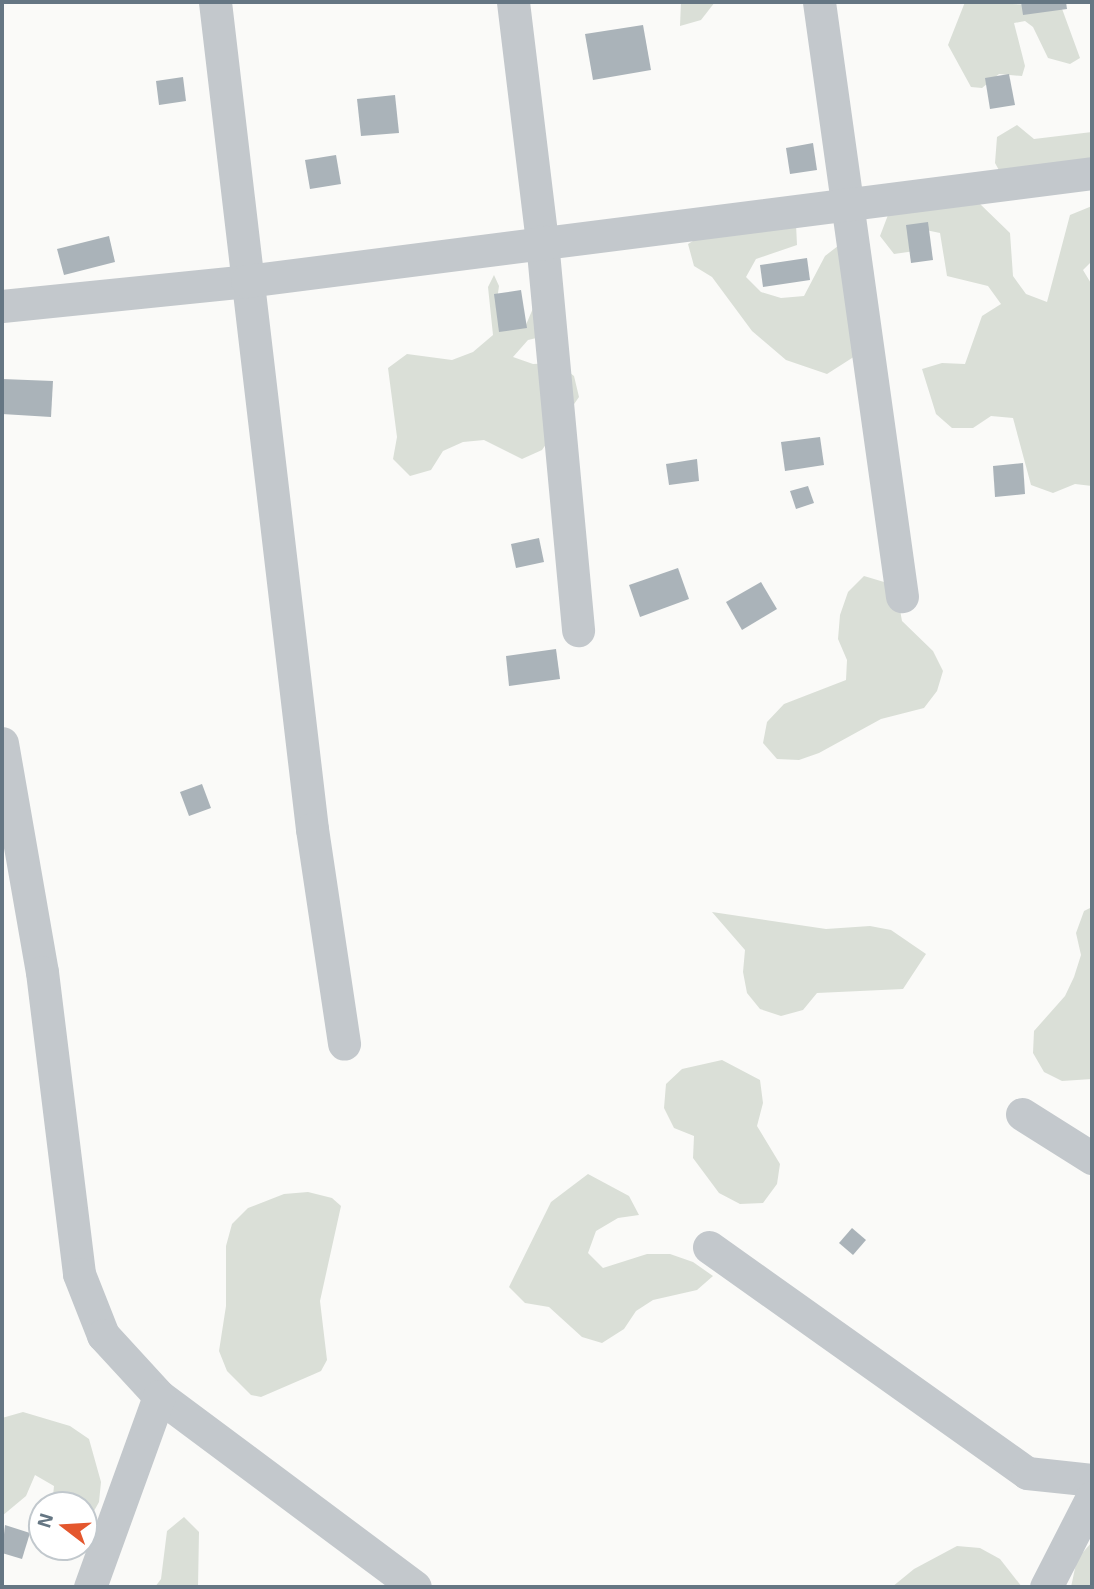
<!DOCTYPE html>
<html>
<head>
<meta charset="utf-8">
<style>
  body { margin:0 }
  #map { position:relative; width:1094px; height:1589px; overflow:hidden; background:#fafaf8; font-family:"Exo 2",sans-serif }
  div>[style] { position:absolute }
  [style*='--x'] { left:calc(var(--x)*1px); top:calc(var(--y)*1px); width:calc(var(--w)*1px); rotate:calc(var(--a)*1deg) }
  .green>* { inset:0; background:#dadfd7 }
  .building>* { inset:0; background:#aab3b9 }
  .minor>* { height:33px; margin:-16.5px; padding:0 16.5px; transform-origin:16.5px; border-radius:16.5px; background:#c3c8cc }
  span { translate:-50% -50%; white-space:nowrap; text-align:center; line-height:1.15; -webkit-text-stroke:7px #fff; paint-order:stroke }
  .frame { position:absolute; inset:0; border:4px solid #657683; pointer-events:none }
  .north { position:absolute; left:28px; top:1491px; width:70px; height:70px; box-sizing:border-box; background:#fff; border:2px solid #c1c8cd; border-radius:50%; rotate:287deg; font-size:19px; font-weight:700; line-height:28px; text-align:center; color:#657683 }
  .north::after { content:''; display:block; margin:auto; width:24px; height:32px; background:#e4572e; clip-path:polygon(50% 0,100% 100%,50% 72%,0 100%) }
</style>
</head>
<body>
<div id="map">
  <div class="green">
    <i style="clip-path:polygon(681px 2px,715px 2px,701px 20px,680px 26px)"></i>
    <i style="clip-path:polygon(965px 2px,1061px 6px,1080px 58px,1070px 64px,1048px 58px,1033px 27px,1025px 21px,1014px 23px,1025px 66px,1022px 76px,999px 74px,982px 88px,971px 87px,948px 45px)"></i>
    <i style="clip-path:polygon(1017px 125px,1034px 139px,1092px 132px,1092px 165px,1000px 172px,995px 163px,997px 137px)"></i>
    <i style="clip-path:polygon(980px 204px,1010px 233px,1013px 276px,1026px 294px,1047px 302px,1070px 215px,1092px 206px,1092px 261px,1083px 270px,1092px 285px,1092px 486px,1075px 484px,1053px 493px,1031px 485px,1013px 418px,991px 416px,973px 428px,952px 428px,936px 414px,922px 369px,942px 363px,965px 364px,982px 316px,1001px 304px,988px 286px,947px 276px,940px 233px,921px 229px,915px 251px,894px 254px,880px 236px,888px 215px)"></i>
    <i style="clip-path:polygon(796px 224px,797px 245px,756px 259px,746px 277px,761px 292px,781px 298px,804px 296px,825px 256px,843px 242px,863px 251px,873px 269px,877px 313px,863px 351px,827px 374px,786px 360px,752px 331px,712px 277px,694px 266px,688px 244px,711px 230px)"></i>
    <i style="clip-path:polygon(494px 275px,499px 286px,496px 307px,525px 327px,534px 306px,549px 335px,528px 340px,513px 357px,533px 364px,557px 363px,574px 376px,579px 397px,542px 450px,522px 459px,484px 440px,463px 442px,443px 451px,431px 470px,410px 476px,393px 459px,397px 437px,388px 368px,407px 354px,452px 360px,473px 352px,493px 335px,488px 287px)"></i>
    <i style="clip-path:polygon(864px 576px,884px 582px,898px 599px,902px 621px,933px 651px,943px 671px,937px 691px,924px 708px,881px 719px,819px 753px,799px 760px,777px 759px,763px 743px,767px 722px,784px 704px,846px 680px,847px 660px,838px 639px,840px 615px,848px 592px)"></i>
    <i style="clip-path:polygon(1092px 907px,1092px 1079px,1062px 1081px,1044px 1072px,1033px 1053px,1034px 1031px,1065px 996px,1074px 977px,1081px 955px,1076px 933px,1084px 911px)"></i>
    <i style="clip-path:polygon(712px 912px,826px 929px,870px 926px,891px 930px,926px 954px,903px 989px,817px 993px,803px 1010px,781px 1016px,760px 1009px,747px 993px,743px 972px,745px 950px)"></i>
    <i style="clip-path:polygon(722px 1060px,760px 1080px,763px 1103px,757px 1126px,780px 1164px,777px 1184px,763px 1203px,740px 1204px,719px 1193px,693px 1158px,694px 1136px,674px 1128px,664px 1108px,666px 1084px,682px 1069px)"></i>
    <i style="clip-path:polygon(588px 1174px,629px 1196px,639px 1215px,618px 1218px,596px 1231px,588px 1253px,603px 1268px,647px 1254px,670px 1254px,693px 1262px,713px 1276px,697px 1290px,653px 1300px,636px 1311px,624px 1329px,602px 1343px,582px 1337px,549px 1307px,525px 1303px,509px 1287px,551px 1202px)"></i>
    <i style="clip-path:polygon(308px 1192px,332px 1198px,341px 1206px,320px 1301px,327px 1360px,321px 1371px,312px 1375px,261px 1397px,251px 1395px,227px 1371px,219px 1351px,226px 1306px,226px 1246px,232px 1224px,248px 1208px,284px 1194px)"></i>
    <i style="clip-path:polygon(23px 1412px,70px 1426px,89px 1439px,101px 1482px,99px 1502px,84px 1529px,84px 1505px,52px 1505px,54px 1486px,35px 1475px,26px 1496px,2px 1516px,2px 1418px)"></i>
    <i style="clip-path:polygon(184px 1517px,199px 1532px,198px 1587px,155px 1587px,161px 1579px,167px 1531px)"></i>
    <i style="clip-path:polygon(1092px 1542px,1092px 1587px,1071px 1587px,1077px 1559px)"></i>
    <i style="clip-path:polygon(957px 1546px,980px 1548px,1000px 1559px,1022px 1587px,892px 1587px,914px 1569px)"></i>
  </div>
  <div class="building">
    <i style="clip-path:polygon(1021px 2px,1066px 2px,1067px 9px,1023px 15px)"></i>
    <i style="clip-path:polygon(643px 25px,651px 70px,593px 80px,585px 34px)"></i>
    <i style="clip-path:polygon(1009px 74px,1015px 105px,990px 109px,985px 78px)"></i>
    <i style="clip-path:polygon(183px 77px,186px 101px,159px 105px,156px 81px)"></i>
    <i style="clip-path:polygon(395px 95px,399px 133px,361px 136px,357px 99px)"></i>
    <i style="clip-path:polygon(813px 143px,817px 170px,790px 174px,786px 148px)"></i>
    <i style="clip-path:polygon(336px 155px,341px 184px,310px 189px,305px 160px)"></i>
    <i style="clip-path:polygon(928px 222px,933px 260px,911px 263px,906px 225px)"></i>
    <i style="clip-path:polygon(109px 236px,115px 262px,64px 275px,57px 249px)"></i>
    <i style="clip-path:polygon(807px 258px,810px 280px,763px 287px,760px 265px)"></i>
    <i style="clip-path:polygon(521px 290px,527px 328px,499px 332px,494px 294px)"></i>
    <i style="clip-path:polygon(2px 379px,53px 381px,51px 417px,2px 414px)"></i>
    <i style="clip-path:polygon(820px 437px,824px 465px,785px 471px,781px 442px)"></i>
    <i style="clip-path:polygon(697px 459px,699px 481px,669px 485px,666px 464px)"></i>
    <i style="clip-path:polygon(1023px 463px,1025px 494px,995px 497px,993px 466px)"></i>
    <i style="clip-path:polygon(808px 486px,814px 503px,796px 509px,790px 491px)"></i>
    <i style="clip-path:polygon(539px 538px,544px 562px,516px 568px,511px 544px)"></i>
    <i style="clip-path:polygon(678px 568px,689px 599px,640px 617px,629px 585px)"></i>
    <i style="clip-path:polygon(761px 582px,777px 609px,742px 630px,726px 602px)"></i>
    <i style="clip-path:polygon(556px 649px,560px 679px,509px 686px,506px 656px)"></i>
    <i style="clip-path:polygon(202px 784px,211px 808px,189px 816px,180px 792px)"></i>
    <i style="clip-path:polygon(852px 1228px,866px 1240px,853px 1255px,839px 1243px)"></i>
    <i style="clip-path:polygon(5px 1525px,30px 1533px,22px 1559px,2px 1553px)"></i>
  </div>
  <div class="minor">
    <i style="--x:215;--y:2;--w:833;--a:83.31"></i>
    <i style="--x:312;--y:829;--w:217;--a:81.5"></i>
    <i style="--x:513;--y:2;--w:241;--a:83.1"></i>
    <i style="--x:542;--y:241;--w:391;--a:84.7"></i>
    <i style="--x:819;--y:2;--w:600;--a:82.05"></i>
    <i style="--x:2;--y:306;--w:246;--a:-5.8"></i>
    <i style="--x:247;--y:281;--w:852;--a:-7.28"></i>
    <i style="--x:2;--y:743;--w:232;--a:80.1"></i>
    <i style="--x:42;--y:972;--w:304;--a:83"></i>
    <i style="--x:79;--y:1274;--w:66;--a:68.5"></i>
    <i style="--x:103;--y:1335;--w:83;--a:47.4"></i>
    <i style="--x:159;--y:1396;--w:319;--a:36.7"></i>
    <i style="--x:1022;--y:1114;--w:83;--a:32.2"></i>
    <i style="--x:709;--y:1247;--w:390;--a:35.4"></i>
    <i style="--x:1027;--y:1473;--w:65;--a:6.1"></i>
    <i style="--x:90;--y:1587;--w:203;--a:-70.1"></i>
    <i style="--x:1046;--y:1587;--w:101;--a:-62.9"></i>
  </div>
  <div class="frame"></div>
  <div class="north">N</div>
</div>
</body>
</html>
